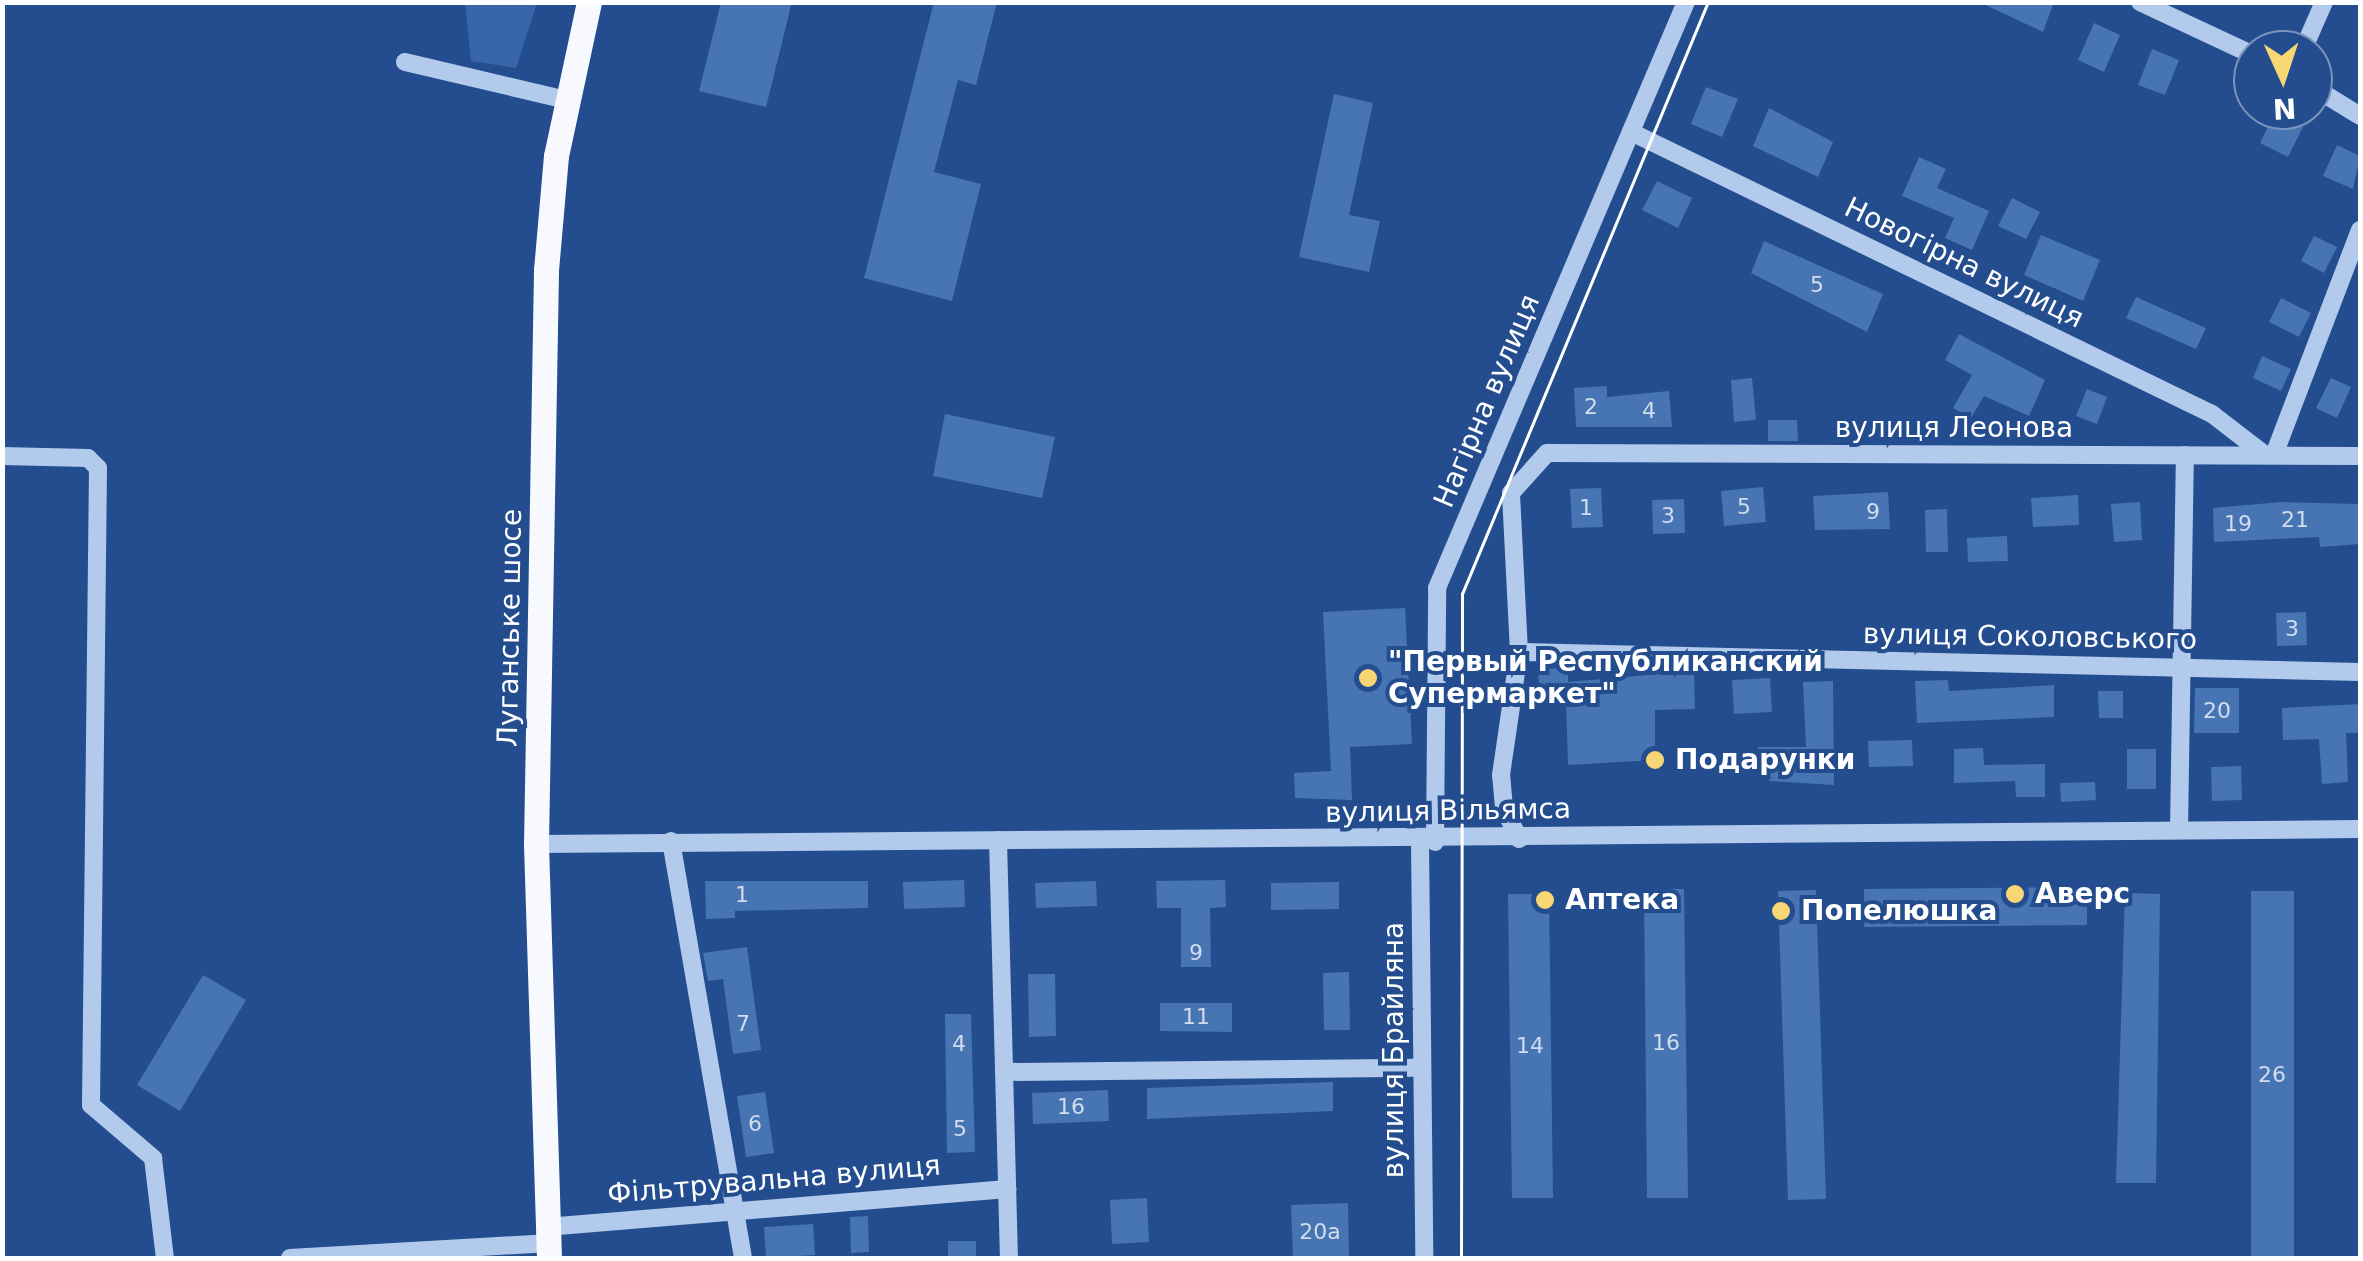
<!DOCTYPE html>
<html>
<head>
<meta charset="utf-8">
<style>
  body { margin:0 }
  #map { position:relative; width:2363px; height:1261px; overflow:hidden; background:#234d8e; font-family:"DejaVu Sans",sans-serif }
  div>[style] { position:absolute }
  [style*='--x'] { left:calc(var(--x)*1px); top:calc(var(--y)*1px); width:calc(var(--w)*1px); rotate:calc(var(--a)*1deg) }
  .green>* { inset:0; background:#3766ab }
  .building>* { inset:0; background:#4774b3 }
  .minor>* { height:18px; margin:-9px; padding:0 9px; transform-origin:9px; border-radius:9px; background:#b2caeb }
  .major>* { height:25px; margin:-12.5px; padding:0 12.5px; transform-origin:12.5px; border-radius:12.5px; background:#f7f9ff }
  .tram>* { height:2.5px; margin:-1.25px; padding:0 1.25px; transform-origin:1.25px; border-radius:1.25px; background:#fff }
  .dots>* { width:28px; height:28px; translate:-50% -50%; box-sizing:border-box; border:5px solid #234d8e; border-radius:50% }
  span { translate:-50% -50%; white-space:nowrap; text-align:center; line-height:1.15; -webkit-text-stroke:8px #234d8e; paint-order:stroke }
  .number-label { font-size:22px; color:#d1dcec }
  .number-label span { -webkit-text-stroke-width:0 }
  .street-label { font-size:28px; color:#fff }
  .poi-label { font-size:28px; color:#fff; font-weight:700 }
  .left { translate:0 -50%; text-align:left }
  .frame { position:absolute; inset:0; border:5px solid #fff; pointer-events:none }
  .north { position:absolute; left:2233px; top:30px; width:100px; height:100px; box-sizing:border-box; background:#234d8e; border:2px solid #7b94bb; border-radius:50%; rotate:177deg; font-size:28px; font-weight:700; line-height:40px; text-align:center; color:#fff }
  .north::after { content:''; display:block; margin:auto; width:35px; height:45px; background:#f7d674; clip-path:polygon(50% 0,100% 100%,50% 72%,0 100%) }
</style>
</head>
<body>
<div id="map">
  <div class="green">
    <i style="clip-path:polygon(465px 3px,537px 3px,516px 68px,471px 61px)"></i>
  </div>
  <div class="building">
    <i style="clip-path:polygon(721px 2px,792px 2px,766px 107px,699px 91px)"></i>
    <i style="clip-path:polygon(934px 2px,997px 2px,976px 85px,958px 80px,934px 172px,981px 184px,952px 301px,864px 278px)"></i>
    <i style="clip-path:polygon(1979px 2px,2054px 2px,2043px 32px)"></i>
    <i style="clip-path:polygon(2094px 23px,2120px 35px,2104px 72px,2078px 60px)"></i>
    <i style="clip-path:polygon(2152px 49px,2179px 60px,2165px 95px,2138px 85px)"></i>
    <i style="clip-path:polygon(1706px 87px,1738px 99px,1722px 137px,1691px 124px)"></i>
    <i style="clip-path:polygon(1334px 94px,1373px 103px,1349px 215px,1380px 221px,1369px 272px,1299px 257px)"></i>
    <i style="clip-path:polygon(1769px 108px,1833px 142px,1818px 177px,1753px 146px)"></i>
    <i style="clip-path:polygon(2276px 111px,2304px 125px,2288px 157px,2260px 143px)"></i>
    <i style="clip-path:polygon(2337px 145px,2360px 156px,2353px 189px,2323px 176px)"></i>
    <i style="clip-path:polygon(1919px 157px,1946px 169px,1937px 188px,1989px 211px,1972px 250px,1945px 238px,1954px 218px,1902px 196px)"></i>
    <i style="clip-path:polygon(1657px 181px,1692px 198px,1678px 228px,1642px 210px)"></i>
    <i style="clip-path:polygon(2012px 198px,2040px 212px,2026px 239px,1998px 226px)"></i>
    <i style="clip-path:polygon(2041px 235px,2100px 260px,2083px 301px,2024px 275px)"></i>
    <i style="clip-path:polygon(2314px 236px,2337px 247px,2324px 273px,2301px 261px)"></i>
    <i style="clip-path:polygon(1764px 241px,1883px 294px,1867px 332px,1751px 273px)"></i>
    <i style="clip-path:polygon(2136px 297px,2206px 328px,2196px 349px,2126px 318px)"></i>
    <i style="clip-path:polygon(2281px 298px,2311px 313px,2299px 337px,2269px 322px)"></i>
    <i style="clip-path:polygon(1959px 334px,2045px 380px,2029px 416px,1984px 396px,1971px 418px,1953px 408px,1972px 375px,1945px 360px)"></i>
    <i style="clip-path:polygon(2262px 356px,2291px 369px,2281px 391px,2253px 378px)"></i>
    <i style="clip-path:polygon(1752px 378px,1756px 420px,1734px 422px,1731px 380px)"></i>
    <i style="clip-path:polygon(2331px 378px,2351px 387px,2337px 418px,2316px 408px)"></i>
    <i style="clip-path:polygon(1607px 386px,1607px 397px,1669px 391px,1672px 427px,1576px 427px,1574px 388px)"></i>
    <i style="clip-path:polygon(2087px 389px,2107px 397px,2097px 424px,2076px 416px)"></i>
    <i style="clip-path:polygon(945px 414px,1055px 437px,1042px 498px,933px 476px)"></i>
    <i style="clip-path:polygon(1768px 420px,1797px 420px,1798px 441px,1768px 441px)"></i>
    <i style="clip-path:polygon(1763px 487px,1766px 522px,1724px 526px,1721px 491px)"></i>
    <i style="clip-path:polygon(1601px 488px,1603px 527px,1572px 528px,1570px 489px)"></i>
    <i style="clip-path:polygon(1888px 492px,1890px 529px,1815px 530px,1813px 496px)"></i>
    <i style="clip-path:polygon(2078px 495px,2079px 525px,2033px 527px,2031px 498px)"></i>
    <i style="clip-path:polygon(1684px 499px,1685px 533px,1653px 534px,1652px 500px)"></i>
    <i style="clip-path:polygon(2140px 502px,2142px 540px,2114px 542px,2111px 504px)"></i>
    <i style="clip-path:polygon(2281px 502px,2360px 504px,2360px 544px,2320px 547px,2319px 537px,2214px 542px,2213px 508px)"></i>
    <i style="clip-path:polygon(1947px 509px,1948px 552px,1926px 552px,1925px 510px)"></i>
    <i style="clip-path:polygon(2007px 536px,2008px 561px,1968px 562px,1967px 538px)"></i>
    <i style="clip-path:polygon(1405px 608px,1412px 744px,1350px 747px,1352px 800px,1295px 798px,1294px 773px,1331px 771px,1323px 612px)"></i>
    <i style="clip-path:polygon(2306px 612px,2307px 645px,2277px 646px,2276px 613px)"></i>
    <i style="clip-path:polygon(1568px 668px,1568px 682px,1694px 671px,1695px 709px,1655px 710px,1655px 760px,1568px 765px,1566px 702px,1540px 703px,1538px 669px)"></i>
    <i style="clip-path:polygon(1770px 678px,1772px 712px,1734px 714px,1732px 680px)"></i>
    <i style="clip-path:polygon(1948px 680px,1949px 691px,2054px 685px,2054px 717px,1917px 723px,1915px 681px)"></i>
    <i style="clip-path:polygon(1833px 681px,1834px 785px,1769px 781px,1769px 768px,1758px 769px,1758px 747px,1806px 747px,1803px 682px)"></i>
    <i style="clip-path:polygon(2195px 688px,2239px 688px,2239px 733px,2194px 733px)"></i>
    <i style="clip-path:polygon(2098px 691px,2123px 691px,2123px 718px,2099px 718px)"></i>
    <i style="clip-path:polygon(2360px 704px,2360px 733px,2346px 733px,2348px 782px,2322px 784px,2319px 739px,2283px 740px,2282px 708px)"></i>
    <i style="clip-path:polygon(1912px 740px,1913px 766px,1869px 767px,1868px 741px)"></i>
    <i style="clip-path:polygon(1983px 748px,1984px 765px,2045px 764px,2045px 797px,2016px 797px,2015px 781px,1954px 783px,1954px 749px)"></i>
    <i style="clip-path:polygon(2127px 749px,2156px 749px,2156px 789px,2127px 789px)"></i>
    <i style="clip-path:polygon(2241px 766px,2242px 800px,2212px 801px,2211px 767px)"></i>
    <i style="clip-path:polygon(2095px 782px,2096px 800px,2061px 802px,2060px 783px)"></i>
    <i style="clip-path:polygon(964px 880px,965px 907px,904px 909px,903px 882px)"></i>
    <i style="clip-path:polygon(1225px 880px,1226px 907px,1210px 908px,1211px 967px,1181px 967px,1181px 908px,1157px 908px,1156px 881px)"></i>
    <i style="clip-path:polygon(705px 881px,868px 881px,868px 908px,735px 911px,735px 918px,706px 919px)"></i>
    <i style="clip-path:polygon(1096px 881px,1097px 906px,1036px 908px,1035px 883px)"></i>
    <i style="clip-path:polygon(1339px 882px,1339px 909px,1271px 910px,1271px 883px)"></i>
    <i style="clip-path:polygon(2087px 887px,2087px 925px,1864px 927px,1864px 889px)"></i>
    <i style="clip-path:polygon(1644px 889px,1684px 889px,1688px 1198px,1647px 1198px)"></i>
    <i style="clip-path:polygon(1816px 890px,1826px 1199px,1788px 1200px,1778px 891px)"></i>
    <i style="clip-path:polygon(2251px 891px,2294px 891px,2294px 1258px,2251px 1258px)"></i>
    <i style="clip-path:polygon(2125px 893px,2160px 894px,2156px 1183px,2116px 1183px)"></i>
    <i style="clip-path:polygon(1508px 894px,1549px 894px,1553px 1198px,1512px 1198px)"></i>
    <i style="clip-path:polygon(747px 947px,761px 1050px,733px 1054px,723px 979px,708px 981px,703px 953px)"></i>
    <i style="clip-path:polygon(1349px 972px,1350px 1030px,1324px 1030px,1323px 973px)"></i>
    <i style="clip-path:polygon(1028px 974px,1055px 974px,1056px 1036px,1029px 1037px)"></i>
    <i style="clip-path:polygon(203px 975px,246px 1000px,180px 1111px,137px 1085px)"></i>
    <i style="clip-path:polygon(1160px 1003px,1232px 1003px,1232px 1032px,1160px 1031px)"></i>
    <i style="clip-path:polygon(945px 1014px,971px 1014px,975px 1152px,947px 1153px)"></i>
    <i style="clip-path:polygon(1333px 1082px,1333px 1111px,1147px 1119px,1147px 1088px)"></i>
    <i style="clip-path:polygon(1108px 1090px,1109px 1121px,1033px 1124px,1032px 1093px)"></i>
    <i style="clip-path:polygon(765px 1092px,774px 1153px,746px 1157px,737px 1096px)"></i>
    <i style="clip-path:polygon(1147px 1198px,1149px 1242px,1112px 1244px,1110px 1200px)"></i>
    <i style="clip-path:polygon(1348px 1203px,1349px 1258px,1293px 1258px,1291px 1205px)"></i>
    <i style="clip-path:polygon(868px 1216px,869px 1252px,851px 1253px,850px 1217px)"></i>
    <i style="clip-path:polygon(813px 1224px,815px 1255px,766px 1258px,764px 1227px)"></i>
    <i style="clip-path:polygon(948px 1241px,976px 1241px,976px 1258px,948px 1258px)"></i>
  </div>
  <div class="minor">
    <i style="--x:2140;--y:2;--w:125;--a:25.1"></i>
    <i style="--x:2303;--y:50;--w:52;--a:-66.4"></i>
    <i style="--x:405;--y:62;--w:166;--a:13.2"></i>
    <i style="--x:2313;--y:87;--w:55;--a:31.7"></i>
    <i style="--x:1631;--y:132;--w:646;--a:25.89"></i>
    <i style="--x:2212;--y:414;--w:67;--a:37.7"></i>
    <i style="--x:2274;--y:455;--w:241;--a:-69.1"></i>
    <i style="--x:2;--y:456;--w:86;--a:1.3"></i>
    <i style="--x:88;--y:458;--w:14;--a:45"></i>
    <i style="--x:98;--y:468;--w:637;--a:90.63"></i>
    <i style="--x:91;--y:1105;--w:82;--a:40.5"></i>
    <i style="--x:153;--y:1158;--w:101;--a:83.2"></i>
    <i style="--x:1519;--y:652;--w:841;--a:1.36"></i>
    <i style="--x:2179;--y:830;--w:375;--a:-89.1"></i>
    <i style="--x:1519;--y:839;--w:34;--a:-116"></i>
    <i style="--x:1504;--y:808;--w:33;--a:-95"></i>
    <i style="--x:1501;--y:775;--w:124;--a:-81.7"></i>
    <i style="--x:1519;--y:652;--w:159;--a:-92.9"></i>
    <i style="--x:1511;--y:493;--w:54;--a:-48"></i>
    <i style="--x:1547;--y:453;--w:813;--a:0.21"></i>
    <i style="--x:998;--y:840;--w:418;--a:88.5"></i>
    <i style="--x:671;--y:841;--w:423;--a:80.2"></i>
    <i style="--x:1420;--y:842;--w:416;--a:89.4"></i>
    <i style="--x:1435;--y:842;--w:254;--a:-89.5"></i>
    <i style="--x:1437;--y:588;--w:637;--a:-66.98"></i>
    <i style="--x:536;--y:844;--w:1824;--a:-0.47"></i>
    <i style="--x:1006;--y:1072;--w:412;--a:-0.6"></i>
    <i style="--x:546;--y:1227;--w:463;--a:-4.7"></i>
    <i style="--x:290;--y:1258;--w:257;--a:-3.3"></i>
  </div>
  <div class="major">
    <i style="--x:549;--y:1258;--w:414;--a:-91.8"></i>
    <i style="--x:536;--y:844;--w:574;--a:-89"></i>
    <i style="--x:546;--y:270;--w:114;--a:-85"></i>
    <i style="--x:556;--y:156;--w:157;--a:-77.9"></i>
  </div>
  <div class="tram">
    <i style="--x:1461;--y:1258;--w:664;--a:-89.91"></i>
    <i style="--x:1462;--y:594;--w:641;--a:-67.44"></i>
  </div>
  <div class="dots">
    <i style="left:1368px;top:678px;background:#f7d674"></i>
    <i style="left:1655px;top:760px;background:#f7d674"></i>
    <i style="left:2015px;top:894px;background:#f7d674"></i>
    <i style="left:1545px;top:900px;background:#f7d674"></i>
    <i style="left:1781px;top:911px;background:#f7d674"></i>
  </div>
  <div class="number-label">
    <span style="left:1817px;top:285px">5</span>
    <span style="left:1591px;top:407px">2</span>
    <span style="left:1649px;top:411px">4</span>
    <span style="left:1744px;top:507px">5</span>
    <span style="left:1586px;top:508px">1</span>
    <span style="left:1873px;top:512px">9</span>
    <span style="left:1668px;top:516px">3</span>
    <span style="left:2295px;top:520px">21</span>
    <span style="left:2238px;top:524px">19</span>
    <span style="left:2292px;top:629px">3</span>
    <span style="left:2217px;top:711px">20</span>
    <span style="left:742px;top:895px">1</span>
    <span style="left:1196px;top:953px">9</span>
    <span style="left:1196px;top:1017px">11</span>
    <span style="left:743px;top:1024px">7</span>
    <span style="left:1666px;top:1043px">16</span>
    <span style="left:959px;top:1044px">4</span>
    <span style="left:1530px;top:1046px">14</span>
    <span style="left:2272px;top:1075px">26</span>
    <span style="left:1071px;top:1107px">16</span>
    <span style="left:755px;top:1124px">6</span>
    <span style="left:960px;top:1129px">5</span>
    <span style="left:1320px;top:1232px">20а</span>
  </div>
  <div class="street-label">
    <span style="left:1964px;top:263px;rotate:26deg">Новогірна вулиця</span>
    <span style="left:1487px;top:401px;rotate:-67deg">Нагірна вулиця</span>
    <span style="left:1954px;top:428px">вулиця Леонова</span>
    <span style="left:510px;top:628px;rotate:-89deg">Луганське шосе</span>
    <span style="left:2030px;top:637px;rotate:1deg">вулиця Соколовського</span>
    <span style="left:1448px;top:811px;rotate:-1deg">вулиця Вільямса</span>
    <span style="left:1394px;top:1050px;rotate:-90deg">вулиця Брайляна</span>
    <span style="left:774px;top:1180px;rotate:-5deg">Фільтрувальна вулиця</span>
  </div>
  <div class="poi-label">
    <span class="left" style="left:1388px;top:678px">"Первый Республиканский<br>Супермаркет"</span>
    <span class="left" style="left:1675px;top:760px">Подарунки</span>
    <span class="left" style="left:2035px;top:894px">Аверс</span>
    <span class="left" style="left:1565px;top:900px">Аптека</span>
    <span class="left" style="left:1801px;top:911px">Попелюшка</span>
  </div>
  <div class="frame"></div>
  <div class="north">N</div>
</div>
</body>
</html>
